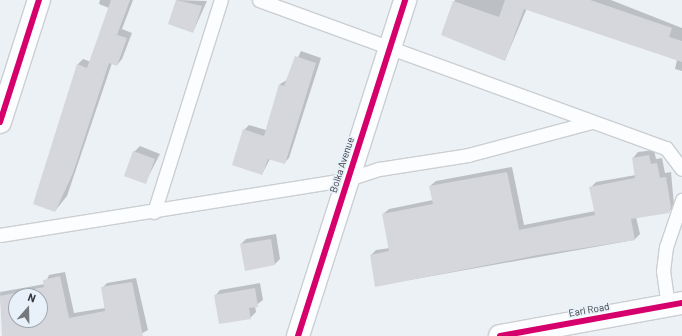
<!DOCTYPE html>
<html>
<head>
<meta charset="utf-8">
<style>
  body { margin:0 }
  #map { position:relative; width:682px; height:336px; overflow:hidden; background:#ecf1f6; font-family:Barlow,sans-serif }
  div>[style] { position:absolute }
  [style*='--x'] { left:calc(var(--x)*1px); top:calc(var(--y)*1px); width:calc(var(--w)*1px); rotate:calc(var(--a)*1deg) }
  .shadow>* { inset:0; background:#0003 }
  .building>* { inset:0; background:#d5d7dc }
  .roads { filter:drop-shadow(1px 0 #cbcfd2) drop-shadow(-1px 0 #cbcfd2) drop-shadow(0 1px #cbcfd2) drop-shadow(0 -1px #cbcfd2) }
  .service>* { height:13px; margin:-6.5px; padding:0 6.5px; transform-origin:6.5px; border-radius:6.5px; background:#fcfdfe }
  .minor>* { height:22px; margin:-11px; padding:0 11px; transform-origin:11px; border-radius:11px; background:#fcfdfe }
  .tertiary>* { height:22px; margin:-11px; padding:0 11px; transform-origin:11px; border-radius:11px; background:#fcfdfe }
  .cycleway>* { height:6px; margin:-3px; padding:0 3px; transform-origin:3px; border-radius:3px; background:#d6006c }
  span { translate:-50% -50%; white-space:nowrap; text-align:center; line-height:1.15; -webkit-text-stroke:3.5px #e8f1fa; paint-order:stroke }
  .street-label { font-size:10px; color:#35383c }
  .north { position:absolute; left:8px; top:288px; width:40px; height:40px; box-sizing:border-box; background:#e8f1fa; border:1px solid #a0a7ae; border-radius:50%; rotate:20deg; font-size:11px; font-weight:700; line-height:16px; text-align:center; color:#35383c }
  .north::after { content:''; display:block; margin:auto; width:14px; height:18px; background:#75797d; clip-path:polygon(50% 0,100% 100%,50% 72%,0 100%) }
</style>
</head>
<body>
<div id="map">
  <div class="shadow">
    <i style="clip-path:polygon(100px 0,133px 0,122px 29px,132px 33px,122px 59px,117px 65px,112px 63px,67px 196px,55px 211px,34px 203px,78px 64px,83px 59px,91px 62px,109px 8px,99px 4px)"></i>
    <i style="clip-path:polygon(177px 0,207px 1px,193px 32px,169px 24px)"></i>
    <i style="clip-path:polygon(455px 0,611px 0,682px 28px,682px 71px,675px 69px,677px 60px,527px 8px,505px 60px,442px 34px)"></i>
    <i style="clip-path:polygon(301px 51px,321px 58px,289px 158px,284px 163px,270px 159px,262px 174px,244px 130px,249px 125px,266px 130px,280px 84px,287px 80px)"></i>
    <i style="clip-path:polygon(140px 146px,160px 154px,145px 183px,134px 152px)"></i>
    <i style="clip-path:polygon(654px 150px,656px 159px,662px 158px,665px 173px,671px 172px,674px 206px,669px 212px,636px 217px,640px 234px,634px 240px,376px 286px,371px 255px,376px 250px,390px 248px,383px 214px,389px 209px,433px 200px,430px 186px,436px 181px,512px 167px,524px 225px,595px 211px,590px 188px,596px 182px,636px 175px,633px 158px,638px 152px)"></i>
    <i style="clip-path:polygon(276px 234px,280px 259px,275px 264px,241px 244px,246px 239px)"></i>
    <i style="clip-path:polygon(evenodd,65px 272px,74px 313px,105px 308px,102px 288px,107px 283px,136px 278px,148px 330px,137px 336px,3px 336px,0 292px,45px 284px,49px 275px,65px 272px,16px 296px,40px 296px,40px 320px,16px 320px,16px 296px)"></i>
    <i style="clip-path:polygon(260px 283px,263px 300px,255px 306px,256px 312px,250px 318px,215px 296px,220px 290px)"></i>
  </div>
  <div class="building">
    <i style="clip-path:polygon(111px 0,130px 0,117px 35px,127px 38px,117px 66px,109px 63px,73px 173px,55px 212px,33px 204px,77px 64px,87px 68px)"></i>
    <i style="clip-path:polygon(176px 0,202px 6px,193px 33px,168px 24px)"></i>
    <i style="clip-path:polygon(505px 0,590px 0,672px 28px,669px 37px,682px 41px,682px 62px,524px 9px,505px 61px,441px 35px,453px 1px,499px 17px)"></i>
    <i style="clip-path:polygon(295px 56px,316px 63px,285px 164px,268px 159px,262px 175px,232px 165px,243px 129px,264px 136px,279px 84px,284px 86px)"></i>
    <i style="clip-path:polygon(133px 151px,155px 159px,146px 184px,124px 176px)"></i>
    <i style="clip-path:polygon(649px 155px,651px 164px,657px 163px,660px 178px,666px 177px,671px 207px,669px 213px,631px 219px,635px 240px,538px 255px,375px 287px,370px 255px,389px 251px,382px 214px,433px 204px,429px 186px,507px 172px,519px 230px,595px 215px,589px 187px,635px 178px,632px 158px)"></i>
    <i style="clip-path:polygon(271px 239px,275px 265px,245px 271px,240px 244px)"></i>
    <i style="clip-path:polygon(evenodd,60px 276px,69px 318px,105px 311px,101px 287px,132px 282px,143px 336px,2px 336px,0 296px,44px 287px,43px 280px,60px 276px,16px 296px,40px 296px,40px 320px,16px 320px,16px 296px)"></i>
    <i style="clip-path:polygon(255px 288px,258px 307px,249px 308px,251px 319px,219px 324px,214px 295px)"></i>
  </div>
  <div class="roads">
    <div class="service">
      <i style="--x:259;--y:0;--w:433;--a:20"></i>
      <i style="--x:666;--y:148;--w:26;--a:53"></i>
      <i style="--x:154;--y:212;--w:222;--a:-72.5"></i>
      <i style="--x:0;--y:235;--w:352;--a:-9.1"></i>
      <i style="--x:348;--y:179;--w:33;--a:-18"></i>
      <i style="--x:379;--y:169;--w:90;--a:-8.9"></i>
      <i style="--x:468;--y:155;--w:128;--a:-14.9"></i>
      <i style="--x:668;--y:306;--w:35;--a:-98"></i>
      <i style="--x:663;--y:271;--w:24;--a:-83"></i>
      <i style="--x:666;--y:247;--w:50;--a:-71.2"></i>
    </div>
    <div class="minor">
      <i style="--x:0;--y:122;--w:128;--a:-72.3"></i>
      <i style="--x:298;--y:336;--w:353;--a:-72.3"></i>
    </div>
    <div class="tertiary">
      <i style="--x:500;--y:336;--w:185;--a:-10.3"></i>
    </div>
  </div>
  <div class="cycleway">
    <i style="--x:0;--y:122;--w:128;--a:-72.3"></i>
    <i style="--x:298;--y:336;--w:353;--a:-72.3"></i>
    <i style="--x:500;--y:336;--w:185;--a:-10.3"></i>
  </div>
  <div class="street-label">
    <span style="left:342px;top:165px;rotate:-72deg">Bolka Avenue</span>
    <span style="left:589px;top:310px;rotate:-10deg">Earl Road</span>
  </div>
  <div class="north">N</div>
</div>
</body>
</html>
